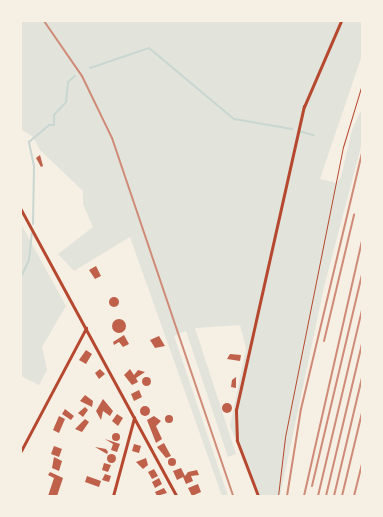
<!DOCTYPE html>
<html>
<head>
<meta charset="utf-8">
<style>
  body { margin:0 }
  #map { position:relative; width:383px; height:517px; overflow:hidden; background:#f6efe4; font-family:"Noto Serif",serif }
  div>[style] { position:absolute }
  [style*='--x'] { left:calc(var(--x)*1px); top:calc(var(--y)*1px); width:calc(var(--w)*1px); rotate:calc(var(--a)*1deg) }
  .green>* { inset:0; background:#e2e4dc }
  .stream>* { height:2px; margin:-1px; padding:0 1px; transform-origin:1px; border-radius:1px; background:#c9d6d2 }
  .building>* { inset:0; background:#bf614a }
  .round { border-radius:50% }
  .path>* { height:1px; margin:-0.5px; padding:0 0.5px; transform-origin:0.5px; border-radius:0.5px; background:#b5482f }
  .minor>* { height:2.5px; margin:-1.25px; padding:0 1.25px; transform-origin:1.25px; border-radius:1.25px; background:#b5482f }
  .rail>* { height:2px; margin:-1px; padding:0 1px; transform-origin:1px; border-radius:1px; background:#cf8b77 }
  span { translate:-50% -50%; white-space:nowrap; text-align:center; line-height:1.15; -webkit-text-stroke:5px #f6efe4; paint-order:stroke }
  .frame { position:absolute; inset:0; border:22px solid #f6efe4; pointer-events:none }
</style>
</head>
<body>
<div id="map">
  <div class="green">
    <i style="clip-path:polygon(21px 21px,362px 21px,362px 55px,320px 179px,337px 183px,341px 177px,352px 130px,362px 108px,362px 143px,324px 287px,280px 496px,259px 496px,230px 426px,246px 349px,240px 325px,195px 328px,236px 454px,228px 457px,186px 331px,174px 336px,228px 496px,222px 496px,130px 237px,74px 271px,58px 254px,93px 227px,83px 204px,83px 191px,40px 150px,33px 137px,21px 129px)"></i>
    <i style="clip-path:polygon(21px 224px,66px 306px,42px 347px,47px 370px,39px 385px,21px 376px)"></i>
  </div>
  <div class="stream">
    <i style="--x:90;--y:68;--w:62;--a:-18.7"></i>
    <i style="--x:149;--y:48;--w:111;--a:39.9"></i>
    <i style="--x:234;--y:119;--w:59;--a:9.8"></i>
    <i style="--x:299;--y:131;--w:15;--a:16"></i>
    <i style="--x:33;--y:224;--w:58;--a:-89"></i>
    <i style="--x:34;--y:166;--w:25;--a:-102"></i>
    <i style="--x:29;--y:142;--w:26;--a:-40"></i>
    <i style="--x:49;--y:125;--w:5;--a:0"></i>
    <i style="--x:54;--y:125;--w:10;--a:-90"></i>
    <i style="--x:54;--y:115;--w:18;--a:-47"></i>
    <i style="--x:66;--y:102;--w:20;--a:-84"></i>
    <i style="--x:68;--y:82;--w:9;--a:-41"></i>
    <i style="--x:21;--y:277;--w:19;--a:-65"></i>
    <i style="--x:29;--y:260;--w:27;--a:-84"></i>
  </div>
  <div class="building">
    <i style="clip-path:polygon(40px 155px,43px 166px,41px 167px,36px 158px)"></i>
    <i style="clip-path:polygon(96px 266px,101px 276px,95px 279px,89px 270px)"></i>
    <i class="round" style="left:109px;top:297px;width:10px;height:10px"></i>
    <i class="round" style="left:112px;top:319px;width:14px;height:14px"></i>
    <i style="clip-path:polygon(124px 335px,129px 344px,123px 347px,119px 342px,114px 345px,113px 342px)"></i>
    <i style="clip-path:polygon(159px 336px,165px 346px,155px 348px,150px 340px)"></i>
    <i style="clip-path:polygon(86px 350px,92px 354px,86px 364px,79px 360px)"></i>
    <i style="clip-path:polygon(230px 354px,241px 355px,240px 361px,227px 359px)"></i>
    <i style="clip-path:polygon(100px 369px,105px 374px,99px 379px,95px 373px)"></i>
    <i style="clip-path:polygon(130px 369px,134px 375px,138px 370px,145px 372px,136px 378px,138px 382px,132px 385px,124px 375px)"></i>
    <i class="round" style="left:141.5px;top:376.5px;width:9px;height:9px"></i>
    <i style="clip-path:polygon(236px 377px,236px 388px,231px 387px,232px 380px)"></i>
    <i style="clip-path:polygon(139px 390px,142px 397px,134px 401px,131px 394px)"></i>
    <i style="clip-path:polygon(85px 395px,93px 401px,92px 407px,80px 401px)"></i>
    <i style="clip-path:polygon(103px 399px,113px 411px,110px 416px,103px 411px,101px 420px,96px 411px)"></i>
    <i class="round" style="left:222px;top:403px;width:10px;height:10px"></i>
    <i class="round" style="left:140px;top:406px;width:10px;height:10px"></i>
    <i style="clip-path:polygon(85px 407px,88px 410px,83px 417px,78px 413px)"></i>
    <i style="clip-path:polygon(65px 409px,74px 416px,71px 420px,62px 414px)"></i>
    <i style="clip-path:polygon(117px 414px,123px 418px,118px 426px,112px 421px)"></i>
    <i class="round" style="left:165px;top:415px;width:8px;height:8px"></i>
    <i style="clip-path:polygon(59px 416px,65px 419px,59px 433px,53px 430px)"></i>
    <i style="clip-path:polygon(154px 416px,161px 421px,156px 426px,162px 439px,156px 443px,147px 420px)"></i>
    <i style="clip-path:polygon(85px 419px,89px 422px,82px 432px,75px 429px)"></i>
    <i class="round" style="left:112px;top:433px;width:8px;height:8px"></i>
    <i style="clip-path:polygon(105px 439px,120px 444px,117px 452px,111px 450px,113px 444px)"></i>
    <i style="clip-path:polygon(164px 443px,171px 456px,166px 458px,157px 447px)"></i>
    <i style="clip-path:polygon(134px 444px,141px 446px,139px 453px,132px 451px)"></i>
    <i style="clip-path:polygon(54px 446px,62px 449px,59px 457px,51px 454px)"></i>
    <i style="clip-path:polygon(95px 447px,106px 449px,108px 452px,107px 454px)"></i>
    <i class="round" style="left:106.5px;top:453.5px;width:9px;height:9px"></i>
    <i style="clip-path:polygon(54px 457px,62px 461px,59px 471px,52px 468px)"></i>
    <i class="round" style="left:168px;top:458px;width:8px;height:8px"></i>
    <i style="clip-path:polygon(146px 458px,148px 465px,143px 469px,136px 462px)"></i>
    <i style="clip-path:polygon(104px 463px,111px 465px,108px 472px,102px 470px)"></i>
    <i style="clip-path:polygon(181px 468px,185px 476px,188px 472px,197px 470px,199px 475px,191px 476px,193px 481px,186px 484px,183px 477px,177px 480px,173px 471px)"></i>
    <i style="clip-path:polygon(154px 469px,158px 476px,152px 479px,148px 472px)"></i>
    <i style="clip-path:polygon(50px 472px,63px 478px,57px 496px,48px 496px,54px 478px,48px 475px)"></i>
    <i style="clip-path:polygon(105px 474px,111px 476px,109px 482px,102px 480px)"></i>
    <i style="clip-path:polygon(87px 476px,101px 481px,99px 487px,85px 482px)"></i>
    <i style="clip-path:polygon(159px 478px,162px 484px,155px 488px,152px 482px)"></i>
    <i style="clip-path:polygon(198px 484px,201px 492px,192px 496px,188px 488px)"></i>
    <i style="clip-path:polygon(164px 488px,167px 493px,157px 496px,155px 492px)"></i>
  </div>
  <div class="path">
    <i style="--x:278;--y:496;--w:59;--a:-83.2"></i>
    <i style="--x:285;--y:437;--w:296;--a:-78.7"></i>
    <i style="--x:343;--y:147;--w:66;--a:-73.2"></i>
  </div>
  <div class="minor">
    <i style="--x:21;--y:209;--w:327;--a:61.5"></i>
    <i style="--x:21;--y:451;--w:139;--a:-62.1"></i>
    <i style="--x:113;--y:496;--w:81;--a:-74.9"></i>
    <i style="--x:258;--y:496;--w:59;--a:-110.9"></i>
    <i style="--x:237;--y:441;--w:31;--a:-92"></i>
    <i style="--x:236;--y:410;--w:311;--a:-77.4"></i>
    <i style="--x:304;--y:107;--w:94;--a:-66.7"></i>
  </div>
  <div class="rail">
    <i style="--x:44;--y:21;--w:67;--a:55.4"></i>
    <i style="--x:82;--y:76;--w:69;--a:64.2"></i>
    <i style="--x:112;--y:138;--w:378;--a:71.3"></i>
    <i style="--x:324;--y:341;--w:130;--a:-76.6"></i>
    <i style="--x:312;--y:486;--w:218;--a:-76.7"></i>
    <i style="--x:287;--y:496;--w:88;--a:-80.9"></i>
    <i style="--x:301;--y:409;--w:263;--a:-76.6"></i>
    <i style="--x:304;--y:496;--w:262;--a:-77.2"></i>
    <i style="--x:318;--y:496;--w:191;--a:-76.7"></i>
    <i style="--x:326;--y:496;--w:156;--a:-76.7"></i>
    <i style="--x:334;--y:496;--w:121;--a:-76.7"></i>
    <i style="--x:342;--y:496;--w:85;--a:-76.5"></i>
    <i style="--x:354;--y:496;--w:33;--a:-76"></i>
  </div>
  <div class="frame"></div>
</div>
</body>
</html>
